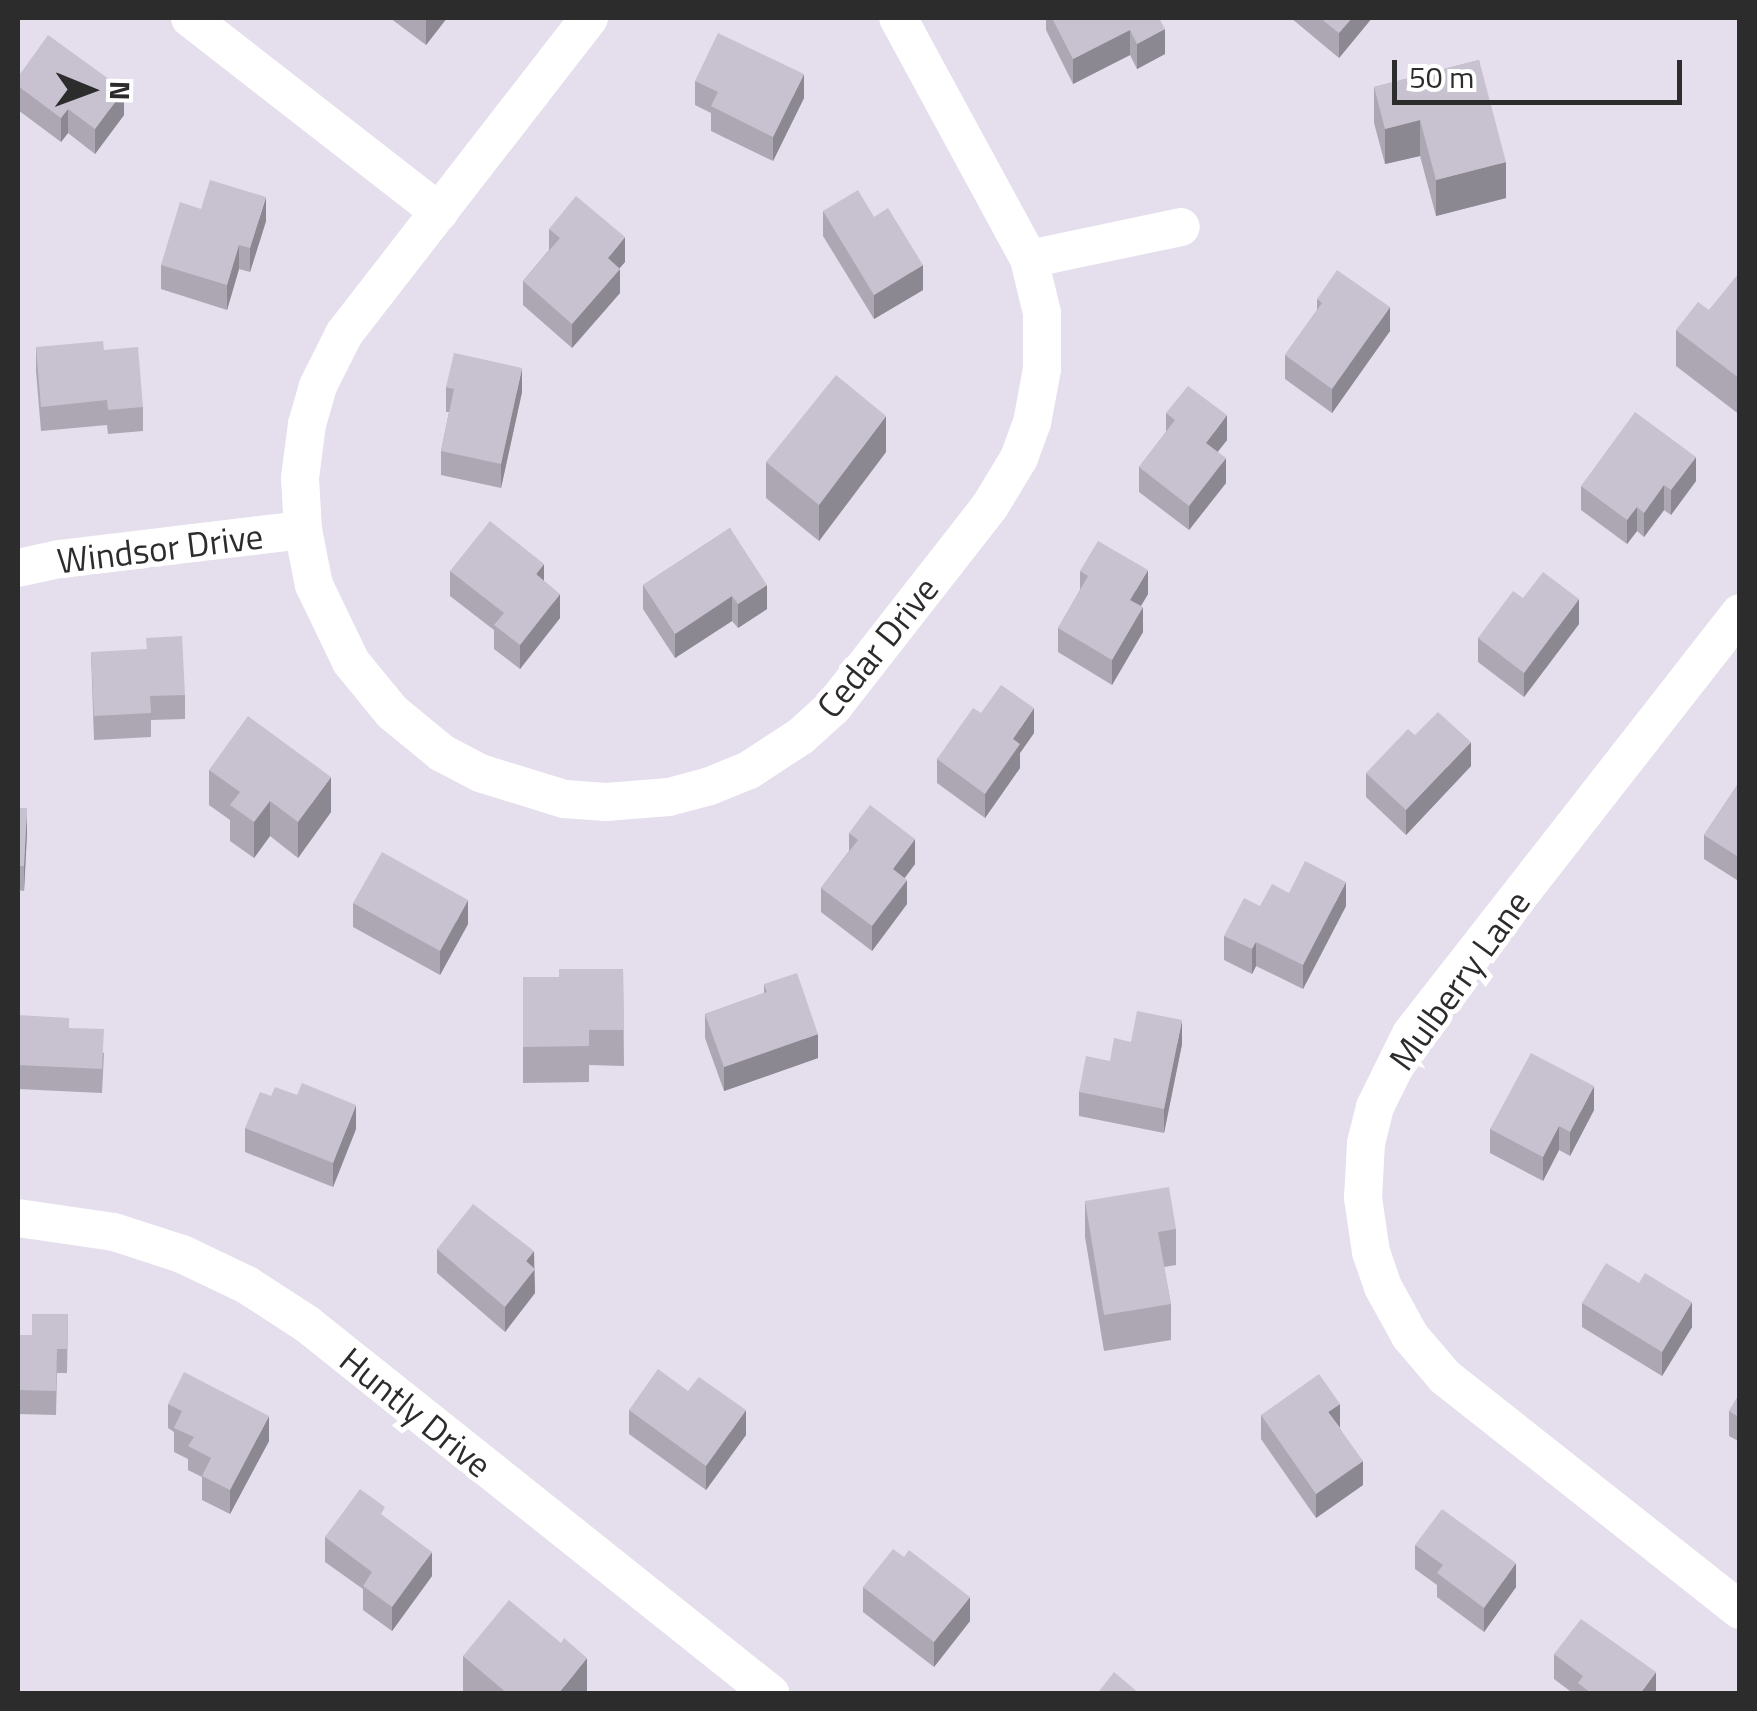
<!DOCTYPE html>
<html>
<head>
<meta charset="utf-8">
<style>
  body { margin:0 }
  #map { position:relative; width:1757px; height:1711px; overflow:hidden; background:#e4deed; font-family:"Titillium Web",sans-serif }
  div>[style] { position:absolute }
  [style*='--x'] { left:calc(var(--x)*1px); top:calc(var(--y)*1px); width:calc(var(--w)*1px); rotate:calc(var(--a)*1deg) }
  .minor>* { height:38px; margin:-19px; padding:0 19px; transform-origin:19px; border-radius:19px; background:#fff }
  .wall>* { inset:0; background:#aca7b3 }
  .shaded-wall>* { inset:0; background:#8c8892 }
  .building>* { inset:0; background:#c8c2d0 }
  span { translate:-50% -50%; white-space:nowrap; text-align:center; line-height:1.15; -webkit-text-stroke:10px #fff; paint-order:stroke }
  .street-label { font-size:35px; color:#2c2c2c }
  .frame { position:absolute; inset:0; border:20px solid #2c2c2c; pointer-events:none }
  .north { position:absolute; left:40px; top:40px; width:100px; height:100px; -webkit-text-stroke:8px #fff; paint-order:stroke; rotate:91deg; font-size:28px; font-weight:700; line-height:40px; text-align:center; color:#2c2c2c }
  .north::after { content:''; display:block; margin:auto; width:35px; height:45px; background:#2c2c2c; clip-path:polygon(50% 0,100% 100%,50% 72%,0 100%) }
  .scale { position:absolute; left:1392px; top:60px; width:290px; height:45px; box-sizing:border-box; border:5px solid #2c2c2c; border-top:0; padding-left:12px; font-size:30px; line-height:35px; white-space:nowrap; color:#2c2c2c; -webkit-text-stroke:8px #fff; paint-order:stroke }
</style>
</head>
<body>
<div id="map">
  <div class="minor">
    <i style="--x:190;--y:18;--w:316;--a:37.9"></i>
    <i style="--x:589;--y:18;--w:400;--a:127.8"></i>
    <i style="--x:344;--y:334;--w:58;--a:116.6"></i>
    <i style="--x:318;--y:386;--w:40;--a:106"></i>
    <i style="--x:307;--y:424;--w:54;--a:97.4"></i>
    <i style="--x:300;--y:478;--w:52;--a:86.7"></i>
    <i style="--x:303;--y:530;--w:56;--a:78.7"></i>
    <i style="--x:314;--y:585;--w:85;--a:64.3"></i>
    <i style="--x:351;--y:662;--w:65;--a:50.6"></i>
    <i style="--x:392;--y:712;--w:65;--a:39.4"></i>
    <i style="--x:442;--y:753;--w:43;--a:27.8"></i>
    <i style="--x:480;--y:773;--w:88;--a:17.2"></i>
    <i style="--x:564;--y:799;--w:42;--a:4.1"></i>
    <i style="--x:606;--y:802;--w:63;--a:-4.5"></i>
    <i style="--x:669;--y:797;--w:42;--a:-15"></i>
    <i style="--x:710;--y:786;--w:42;--a:-22.3"></i>
    <i style="--x:749;--y:770;--w:62;--a:-33.2"></i>
    <i style="--x:801;--y:736;--w:43;--a:-42.2"></i>
    <i style="--x:833;--y:707;--w:255;--a:-52"></i>
    <i style="--x:990;--y:506;--w:56;--a:-58.9"></i>
    <i style="--x:1019;--y:458;--w:37;--a:-70"></i>
    <i style="--x:1032;--y:423;--w:55;--a:-79.5"></i>
    <i style="--x:1042;--y:369;--w:56;--a:-90"></i>
    <i style="--x:1042;--y:313;--w:56;--a:-103.5"></i>
    <i style="--x:1029;--y:259;--w:274;--a:-118.5"></i>
    <i style="--x:1029;--y:259;--w:155;--a:-11.9"></i>
    <i style="--x:18;--y:568;--w:42;--a:-12.4"></i>
    <i style="--x:59;--y:559;--w:246;--a:-6.8"></i>
    <i style="--x:1740;--y:613;--w:534;--a:128.01"></i>
    <i style="--x:1411;--y:1034;--w:81;--a:116.3"></i>
    <i style="--x:1375;--y:1107;--w:37;--a:104"></i>
    <i style="--x:1366;--y:1143;--w:55;--a:93.1"></i>
    <i style="--x:1363;--y:1198;--w:55;--a:81.6"></i>
    <i style="--x:1371;--y:1252;--w:37;--a:71"></i>
    <i style="--x:1383;--y:1287;--w:56;--a:61.1"></i>
    <i style="--x:1410;--y:1336;--w:54;--a:49.5"></i>
    <i style="--x:1445;--y:1377;--w:376;--a:38.3"></i>
    <i style="--x:18;--y:1218;--w:97;--a:8.3"></i>
    <i style="--x:114;--y:1232;--w:71;--a:17.9"></i>
    <i style="--x:182;--y:1254;--w:72;--a:25.5"></i>
    <i style="--x:247;--y:1285;--w:72;--a:33"></i>
    <i style="--x:307;--y:1324;--w:593;--a:38.57"></i>
  </div>
  <div class="wall">
    <i style="clip-path:polygon(390px 18px,447px 18px,426px 45px)"></i>
    <i style="clip-path:polygon(1046px 18px,1159px 18px,1165px 54px,1137px 69px,1130px 55px,1073px 84px,1046px 30px)"></i>
    <i style="clip-path:polygon(1291px 18px,1372px 18px,1339px 58px)"></i>
    <i style="clip-path:polygon(1479px 60px,1506px 198px,1436px 216px,1420px 156px,1385px 164px,1374px 123px,1374px 87px)"></i>
    <i style="clip-path:polygon(18px 77px,124px 115px,95px 154px,68px 133px,61px 142px,18px 110px)"></i>
    <i style="clip-path:polygon(695px 81px,804px 98px,773px 161px,711px 131px,711px 113px,695px 105px)"></i>
    <i style="clip-path:polygon(201px 209px,266px 221px,250px 272px,239px 269px,227px 310px,161px 289px,161px 265px)"></i>
    <i style="clip-path:polygon(823px 211px,874px 217px,923px 290px,874px 319px,823px 236px)"></i>
    <i style="clip-path:polygon(549px 229px,625px 262px,619px 268px,620px 293px,572px 348px,523px 305px,523px 281px,549px 250px)"></i>
    <i style="clip-path:polygon(1740px 275px,1740px 415px,1676px 366px,1676px 330px,1709px 310px)"></i>
    <i style="clip-path:polygon(1317px 299px,1390px 331px,1332px 413px,1285px 379px,1285px 355px,1317px 310px)"></i>
    <i style="clip-path:polygon(36px 347px,104px 350px,143px 407px,143px 431px,108px 434px,107px 425px,41px 431px,36px 371px)"></i>
    <i style="clip-path:polygon(446px 387px,522px 392px,501px 488px,441px 475px,441px 451px,449px 412px,446px 412px)"></i>
    <i style="clip-path:polygon(1166px 413px,1227px 440px,1217px 452px,1226px 483px,1189px 530px,1139px 492px,1139px 467px,1166px 432px)"></i>
    <i style="clip-path:polygon(886px 452px,819px 541px,766px 498px,766px 462px)"></i>
    <i style="clip-path:polygon(1696px 481px,1671px 515px,1664px 510px,1644px 537px,1637px 531px,1627px 544px,1581px 510px,1581px 486px)"></i>
    <i style="clip-path:polygon(730px 528px,767px 609px,738px 628px,732px 621px,675px 658px,643px 609px,643px 585px)"></i>
    <i style="clip-path:polygon(450px 571px,544px 581px,560px 618px,520px 669px,494px 649px,494px 630px,450px 596px)"></i>
    <i style="clip-path:polygon(1080px 571px,1148px 594px,1141px 606px,1143px 632px,1112px 685px,1058px 652px,1058px 628px,1080px 590px)"></i>
    <i style="clip-path:polygon(1579px 624px,1524px 697px,1478px 662px,1478px 638px)"></i>
    <i style="clip-path:polygon(91px 652px,185px 695px,185px 719px,151px 720px,151px 737px,94px 740px)"></i>
    <i style="clip-path:polygon(981px 713px,1034px 733px,1020px 753px,1020px 768px,985px 818px,937px 783px,937px 759px)"></i>
    <i style="clip-path:polygon(1471px 766px,1406px 835px,1366px 797px,1366px 773px)"></i>
    <i style="clip-path:polygon(209px 770px,331px 812px,298px 858px,270px 836px,254px 858px,230px 841px,230px 820px,209px 805px)"></i>
    <i style="clip-path:polygon(1740px 781px,1740px 882px,1704px 859px,1704px 835px)"></i>
    <i style="clip-path:polygon(18px 808px,27px 833px,24px 891px,18px 890px)"></i>
    <i style="clip-path:polygon(849px 833px,915px 864px,905px 878px,907px 904px,872px 951px,821px 912px,821px 888px,849px 851px)"></i>
    <i style="clip-path:polygon(1289px 893px,1346px 906px,1303px 989px,1256px 966px,1252px 974px,1224px 960px,1224px 936px)"></i>
    <i style="clip-path:polygon(353px 903px,468px 924px,440px 975px,353px 927px)"></i>
    <i style="clip-path:polygon(623px 969px,624px 1066px,589px 1065px,589px 1082px,523px 1083px,523px 977px,559px 977px)"></i>
    <i style="clip-path:polygon(764px 984px,818px 1058px,724px 1091px,705px 1038px,705px 1014px,764px 993px)"></i>
    <i style="clip-path:polygon(18px 1015px,104px 1053px,102px 1093px,18px 1089px)"></i>
    <i style="clip-path:polygon(1131px 1042px,1182px 1044px,1164px 1133px,1079px 1116px,1079px 1092px)"></i>
    <i style="clip-path:polygon(1594px 1110px,1570px 1156px,1559px 1150px,1543px 1181px,1490px 1153px,1490px 1129px)"></i>
    <i style="clip-path:polygon(245px 1128px,356px 1129px,333px 1187px,245px 1152px)"></i>
    <i style="clip-path:polygon(1085px 1201px,1176px 1229px,1176px 1265px,1164px 1267px,1171px 1304px,1171px 1340px,1104px 1351px,1085px 1237px)"></i>
    <i style="clip-path:polygon(437px 1249px,534px 1268px,535px 1293px,505px 1332px,437px 1273px)"></i>
    <i style="clip-path:polygon(1582px 1303px,1692px 1327px,1662px 1376px,1582px 1327px)"></i>
    <i style="clip-path:polygon(68px 1314px,67px 1373px,57px 1373px,56px 1415px,18px 1414px,18px 1335px,32px 1335px)"></i>
    <i style="clip-path:polygon(1740px 1393px,1740px 1442px,1729px 1436px,1729px 1411px)"></i>
    <i style="clip-path:polygon(168px 1404px,269px 1441px,230px 1514px,202px 1500px,202px 1477px,188px 1470px,188px 1459px,174px 1452px,174px 1432px,168px 1428px)"></i>
    <i style="clip-path:polygon(629px 1410px,746px 1435px,706px 1490px,629px 1434px)"></i>
    <i style="clip-path:polygon(1261px 1415px,1340px 1428px,1363px 1485px,1316px 1518px,1261px 1439px)"></i>
    <i style="clip-path:polygon(385px 1518px,432px 1576px,392px 1631px,363px 1610px,363px 1589px,325px 1562px,325px 1537px)"></i>
    <i style="clip-path:polygon(1415px 1545px,1516px 1587px,1484px 1632px,1437px 1597px,1437px 1585px,1415px 1569px)"></i>
    <i style="clip-path:polygon(863px 1587px,970px 1621px,934px 1667px,863px 1612px)"></i>
    <i style="clip-path:polygon(1554px 1654px,1656px 1694px,1574px 1694px,1554px 1679px)"></i>
    <i style="clip-path:polygon(463px 1656px,587px 1694px,465px 1694px,463px 1692px)"></i>
  </div>
  <div class="shaded-wall">
    <i style="clip-path:polygon(428px 18px,447px 18px,426px 45px,426px 20px)"></i>
    <i style="clip-path:polygon(1352px 18px,1372px 18px,1339px 58px,1339px 33px)"></i>
    <i style="clip-path:polygon(1165px 29px,1165px 54px,1137px 69px,1137px 44px)"></i>
    <i style="clip-path:polygon(1130px 30px,1130px 55px,1073px 84px,1073px 59px)"></i>
    <i style="clip-path:polygon(804px 74px,804px 98px,773px 161px,773px 137px)"></i>
    <i style="clip-path:polygon(124px 90px,124px 115px,95px 154px,95px 129px)"></i>
    <i style="clip-path:polygon(68px 109px,68px 133px,61px 142px,61px 118px)"></i>
    <i style="clip-path:polygon(1420px 120px,1420px 156px,1385px 164px,1385px 129px)"></i>
    <i style="clip-path:polygon(1506px 162px,1506px 198px,1436px 216px,1436px 180px)"></i>
    <i style="clip-path:polygon(266px 197px,266px 221px,250px 272px,250px 248px)"></i>
    <i style="clip-path:polygon(625px 237px,625px 262px,608px 282px,608px 258px)"></i>
    <i style="clip-path:polygon(239px 245px,239px 269px,227px 310px,227px 285px)"></i>
    <i style="clip-path:polygon(923px 265px,923px 290px,874px 319px,874px 295px)"></i>
    <i style="clip-path:polygon(620px 269px,620px 293px,572px 348px,572px 324px)"></i>
    <i style="clip-path:polygon(1390px 307px,1390px 331px,1332px 413px,1332px 389px)"></i>
    <i style="clip-path:polygon(522px 368px,522px 392px,501px 488px,501px 464px)"></i>
    <i style="clip-path:polygon(1227px 415px,1227px 440px,1206px 467px,1206px 443px)"></i>
    <i style="clip-path:polygon(886px 416px,886px 452px,819px 541px,819px 505px)"></i>
    <i style="clip-path:polygon(1696px 457px,1696px 481px,1671px 515px,1671px 490px)"></i>
    <i style="clip-path:polygon(1226px 458px,1226px 483px,1189px 530px,1189px 506px)"></i>
    <i style="clip-path:polygon(1664px 485px,1664px 510px,1644px 537px,1644px 513px)"></i>
    <i style="clip-path:polygon(1637px 507px,1637px 531px,1627px 544px,1627px 520px)"></i>
    <i style="clip-path:polygon(544px 564px,544px 588px,536px 574px)"></i>
    <i style="clip-path:polygon(1148px 570px,1148px 594px,1130px 624px,1130px 600px)"></i>
    <i style="clip-path:polygon(767px 585px,767px 609px,738px 628px,738px 604px)"></i>
    <i style="clip-path:polygon(560px 594px,560px 618px,520px 669px,520px 645px)"></i>
    <i style="clip-path:polygon(732px 596px,732px 621px,675px 658px,675px 634px)"></i>
    <i style="clip-path:polygon(1579px 599px,1579px 624px,1524px 697px,1524px 673px)"></i>
    <i style="clip-path:polygon(1143px 607px,1143px 632px,1112px 685px,1112px 660px)"></i>
    <i style="clip-path:polygon(1034px 708px,1034px 733px,1020px 753px,1020px 768px,985px 818px,985px 794px,1013px 739px)"></i>
    <i style="clip-path:polygon(1471px 742px,1471px 766px,1406px 835px,1406px 810px)"></i>
    <i style="clip-path:polygon(331px 777px,331px 812px,298px 858px,298px 822px)"></i>
    <i style="clip-path:polygon(270px 801px,270px 836px,254px 858px,254px 822px)"></i>
    <i style="clip-path:polygon(27px 808px,27px 833px,24px 891px,24px 866px)"></i>
    <i style="clip-path:polygon(915px 839px,915px 864px,893px 893px,893px 869px)"></i>
    <i style="clip-path:polygon(907px 880px,907px 904px,872px 951px,872px 926px)"></i>
    <i style="clip-path:polygon(1346px 882px,1346px 906px,1303px 989px,1303px 965px)"></i>
    <i style="clip-path:polygon(468px 900px,468px 924px,440px 975px,440px 951px)"></i>
    <i style="clip-path:polygon(1256px 942px,1256px 966px,1252px 974px,1252px 949px)"></i>
    <i style="clip-path:polygon(1182px 1020px,1182px 1044px,1164px 1133px,1164px 1109px)"></i>
    <i style="clip-path:polygon(818px 1034px,818px 1058px,724px 1091px,724px 1067px)"></i>
    <i style="clip-path:polygon(1594px 1086px,1594px 1110px,1570px 1156px,1570px 1132px)"></i>
    <i style="clip-path:polygon(356px 1105px,356px 1129px,333px 1187px,333px 1163px)"></i>
    <i style="clip-path:polygon(1559px 1126px,1559px 1150px,1543px 1181px,1543px 1157px)"></i>
    <i style="clip-path:polygon(534px 1251px,535px 1293px,505px 1332px,505px 1307px,526px 1261px)"></i>
    <i style="clip-path:polygon(1692px 1302px,1692px 1327px,1662px 1376px,1662px 1352px)"></i>
    <i style="clip-path:polygon(1340px 1404px,1340px 1428px,1328px 1412px)"></i>
    <i style="clip-path:polygon(746px 1410px,746px 1435px,706px 1490px,706px 1466px)"></i>
    <i style="clip-path:polygon(269px 1416px,269px 1441px,230px 1514px,230px 1490px)"></i>
    <i style="clip-path:polygon(1363px 1461px,1363px 1485px,1316px 1518px,1316px 1494px)"></i>
    <i style="clip-path:polygon(432px 1552px,432px 1576px,392px 1631px,392px 1607px)"></i>
    <i style="clip-path:polygon(1516px 1563px,1516px 1587px,1484px 1632px,1484px 1608px)"></i>
    <i style="clip-path:polygon(970px 1597px,970px 1621px,934px 1667px,934px 1642px)"></i>
    <i style="clip-path:polygon(587px 1658px,587px 1694px,558px 1694px)"></i>
    <i style="clip-path:polygon(1656px 1672px,1656px 1694px,1640px 1694px)"></i>
  </div>
  <div class="building">
    <i style="clip-path:polygon(1052px 18px,1159px 18px,1165px 29px,1137px 44px,1130px 30px,1073px 59px)"></i>
    <i style="clip-path:polygon(1320px 18px,1352px 18px,1339px 33px)"></i>
    <i style="clip-path:polygon(718px 33px,804px 74px,773px 137px,711px 106px,718px 92px,695px 81px)"></i>
    <i style="clip-path:polygon(48px 35px,124px 90px,95px 129px,68px 109px,61px 118px,18px 86px,18px 77px)"></i>
    <i style="clip-path:polygon(1479px 60px,1506px 162px,1436px 180px,1420px 120px,1385px 129px,1374px 87px)"></i>
    <i style="clip-path:polygon(210px 180px,266px 197px,250px 248px,239px 245px,227px 285px,161px 265px,180px 202px,201px 209px)"></i>
    <i style="clip-path:polygon(858px 190px,874px 217px,888px 208px,923px 265px,874px 295px,823px 211px)"></i>
    <i style="clip-path:polygon(576px 196px,625px 237px,608px 258px,620px 269px,572px 324px,523px 281px,560px 238px,549px 229px)"></i>
    <i style="clip-path:polygon(1337px 270px,1390px 307px,1332px 389px,1285px 355px,1322px 303px,1317px 299px)"></i>
    <i style="clip-path:polygon(1738px 274px,1740px 275px,1740px 379px,1676px 330px,1698px 302px,1709px 310px)"></i>
    <i style="clip-path:polygon(103px 341px,104px 350px,138px 347px,143px 407px,108px 410px,107px 400px,41px 407px,36px 347px)"></i>
    <i style="clip-path:polygon(454px 353px,522px 368px,501px 464px,441px 451px,454px 389px,446px 387px)"></i>
    <i style="clip-path:polygon(836px 375px,886px 416px,819px 505px,766px 462px)"></i>
    <i style="clip-path:polygon(1188px 386px,1227px 415px,1206px 443px,1226px 458px,1189px 506px,1139px 467px,1175px 420px,1166px 413px)"></i>
    <i style="clip-path:polygon(1635px 412px,1696px 457px,1671px 490px,1664px 485px,1644px 513px,1637px 507px,1627px 520px,1581px 486px)"></i>
    <i style="clip-path:polygon(490px 521px,544px 564px,536px 574px,560px 594px,520px 645px,494px 625px,504px 613px,450px 571px)"></i>
    <i style="clip-path:polygon(730px 528px,767px 585px,738px 604px,732px 596px,675px 634px,643px 585px)"></i>
    <i style="clip-path:polygon(1098px 541px,1148px 570px,1130px 600px,1143px 607px,1112px 660px,1058px 628px,1088px 576px,1080px 571px)"></i>
    <i style="clip-path:polygon(1543px 572px,1579px 599px,1524px 673px,1478px 638px,1513px 591px,1523px 598px)"></i>
    <i style="clip-path:polygon(182px 636px,185px 695px,150px 696px,151px 713px,94px 716px,91px 652px,147px 649px,146px 638px)"></i>
    <i style="clip-path:polygon(1001px 685px,1034px 708px,1013px 739px,1020px 744px,985px 794px,937px 759px,973px 708px,981px 713px)"></i>
    <i style="clip-path:polygon(1438px 712px,1471px 742px,1406px 810px,1366px 773px,1408px 729px,1415px 735px)"></i>
    <i style="clip-path:polygon(248px 716px,331px 777px,298px 822px,270px 801px,254px 822px,230px 805px,240px 792px,209px 770px)"></i>
    <i style="clip-path:polygon(1740px 781px,1740px 858px,1704px 835px)"></i>
    <i style="clip-path:polygon(870px 805px,915px 839px,893px 869px,907px 880px,872px 926px,821px 888px,858px 840px,849px 833px)"></i>
    <i style="clip-path:polygon(18px 808px,27px 808px,24px 866px,18px 866px)"></i>
    <i style="clip-path:polygon(382px 852px,468px 900px,440px 951px,353px 903px)"></i>
    <i style="clip-path:polygon(1305px 861px,1346px 882px,1303px 965px,1256px 942px,1252px 949px,1224px 936px,1244px 898px,1260px 906px,1272px 884px,1289px 893px)"></i>
    <i style="clip-path:polygon(559px 969px,623px 969px,624px 1030px,589px 1030px,589px 1046px,523px 1047px,523px 977px,559px 977px)"></i>
    <i style="clip-path:polygon(797px 973px,818px 1034px,724px 1067px,705px 1014px,767px 992px,764px 984px)"></i>
    <i style="clip-path:polygon(1137px 1011px,1182px 1020px,1164px 1109px,1079px 1092px,1086px 1056px,1110px 1061px,1114px 1038px,1131px 1042px)"></i>
    <i style="clip-path:polygon(18px 1015px,69px 1018px,69px 1028px,104px 1029px,102px 1069px,18px 1065px)"></i>
    <i style="clip-path:polygon(1531px 1053px,1594px 1086px,1570px 1132px,1559px 1126px,1543px 1157px,1490px 1129px)"></i>
    <i style="clip-path:polygon(302px 1083px,356px 1105px,333px 1163px,245px 1128px,260px 1092px,271px 1096px,275px 1087px,297px 1095px)"></i>
    <i style="clip-path:polygon(1169px 1187px,1176px 1229px,1158px 1232px,1171px 1304px,1104px 1315px,1085px 1201px)"></i>
    <i style="clip-path:polygon(473px 1204px,534px 1251px,526px 1261px,535px 1269px,505px 1307px,437px 1249px)"></i>
    <i style="clip-path:polygon(1606px 1263px,1639px 1283px,1645px 1273px,1692px 1302px,1662px 1352px,1582px 1303px)"></i>
    <i style="clip-path:polygon(32px 1314px,68px 1314px,67px 1349px,57px 1349px,56px 1391px,18px 1390px,18px 1335px,32px 1335px)"></i>
    <i style="clip-path:polygon(658px 1369px,688px 1391px,699px 1377px,746px 1410px,706px 1466px,629px 1410px)"></i>
    <i style="clip-path:polygon(184px 1372px,269px 1416px,230px 1490px,202px 1476px,211px 1458px,188px 1446px,194px 1437px,174px 1428px,182px 1411px,168px 1404px)"></i>
    <i style="clip-path:polygon(1319px 1374px,1340px 1404px,1328px 1412px,1363px 1461px,1316px 1494px,1261px 1415px)"></i>
    <i style="clip-path:polygon(1740px 1393px,1740px 1418px,1729px 1411px)"></i>
    <i style="clip-path:polygon(360px 1489px,385px 1507px,381px 1514px,432px 1552px,392px 1607px,363px 1586px,372px 1572px,325px 1537px)"></i>
    <i style="clip-path:polygon(1442px 1509px,1516px 1563px,1484px 1608px,1437px 1573px,1443px 1565px,1415px 1545px)"></i>
    <i style="clip-path:polygon(893px 1549px,904px 1557px,909px 1550px,970px 1597px,934px 1642px,863px 1587px)"></i>
    <i style="clip-path:polygon(509px 1600px,561px 1643px,564px 1638px,587px 1658px,558px 1694px,508px 1694px,463px 1656px)"></i>
    <i style="clip-path:polygon(1581px 1619px,1656px 1672px,1640px 1694px,1592px 1694px,1578px 1683px,1583px 1676px,1554px 1654px)"></i>
    <i style="clip-path:polygon(1114px 1672px,1140px 1694px,1097px 1694px)"></i>
  </div>
  <div class="street-label">
    <span style="left:160px;top:548px;rotate:-7deg">Windsor Drive</span>
    <span style="left:877px;top:647px;rotate:-51deg">Cedar Drive</span>
    <span style="left:1459px;top:980px;rotate:-54deg">Mulberry Lane</span>
    <span style="left:416px;top:1412px;rotate:39deg">Huntly Drive</span>
  </div>
  <div class="frame"></div>
  <div class="north">N</div>
  <div class="scale">50 m</div>
</div>
</body>
</html>
